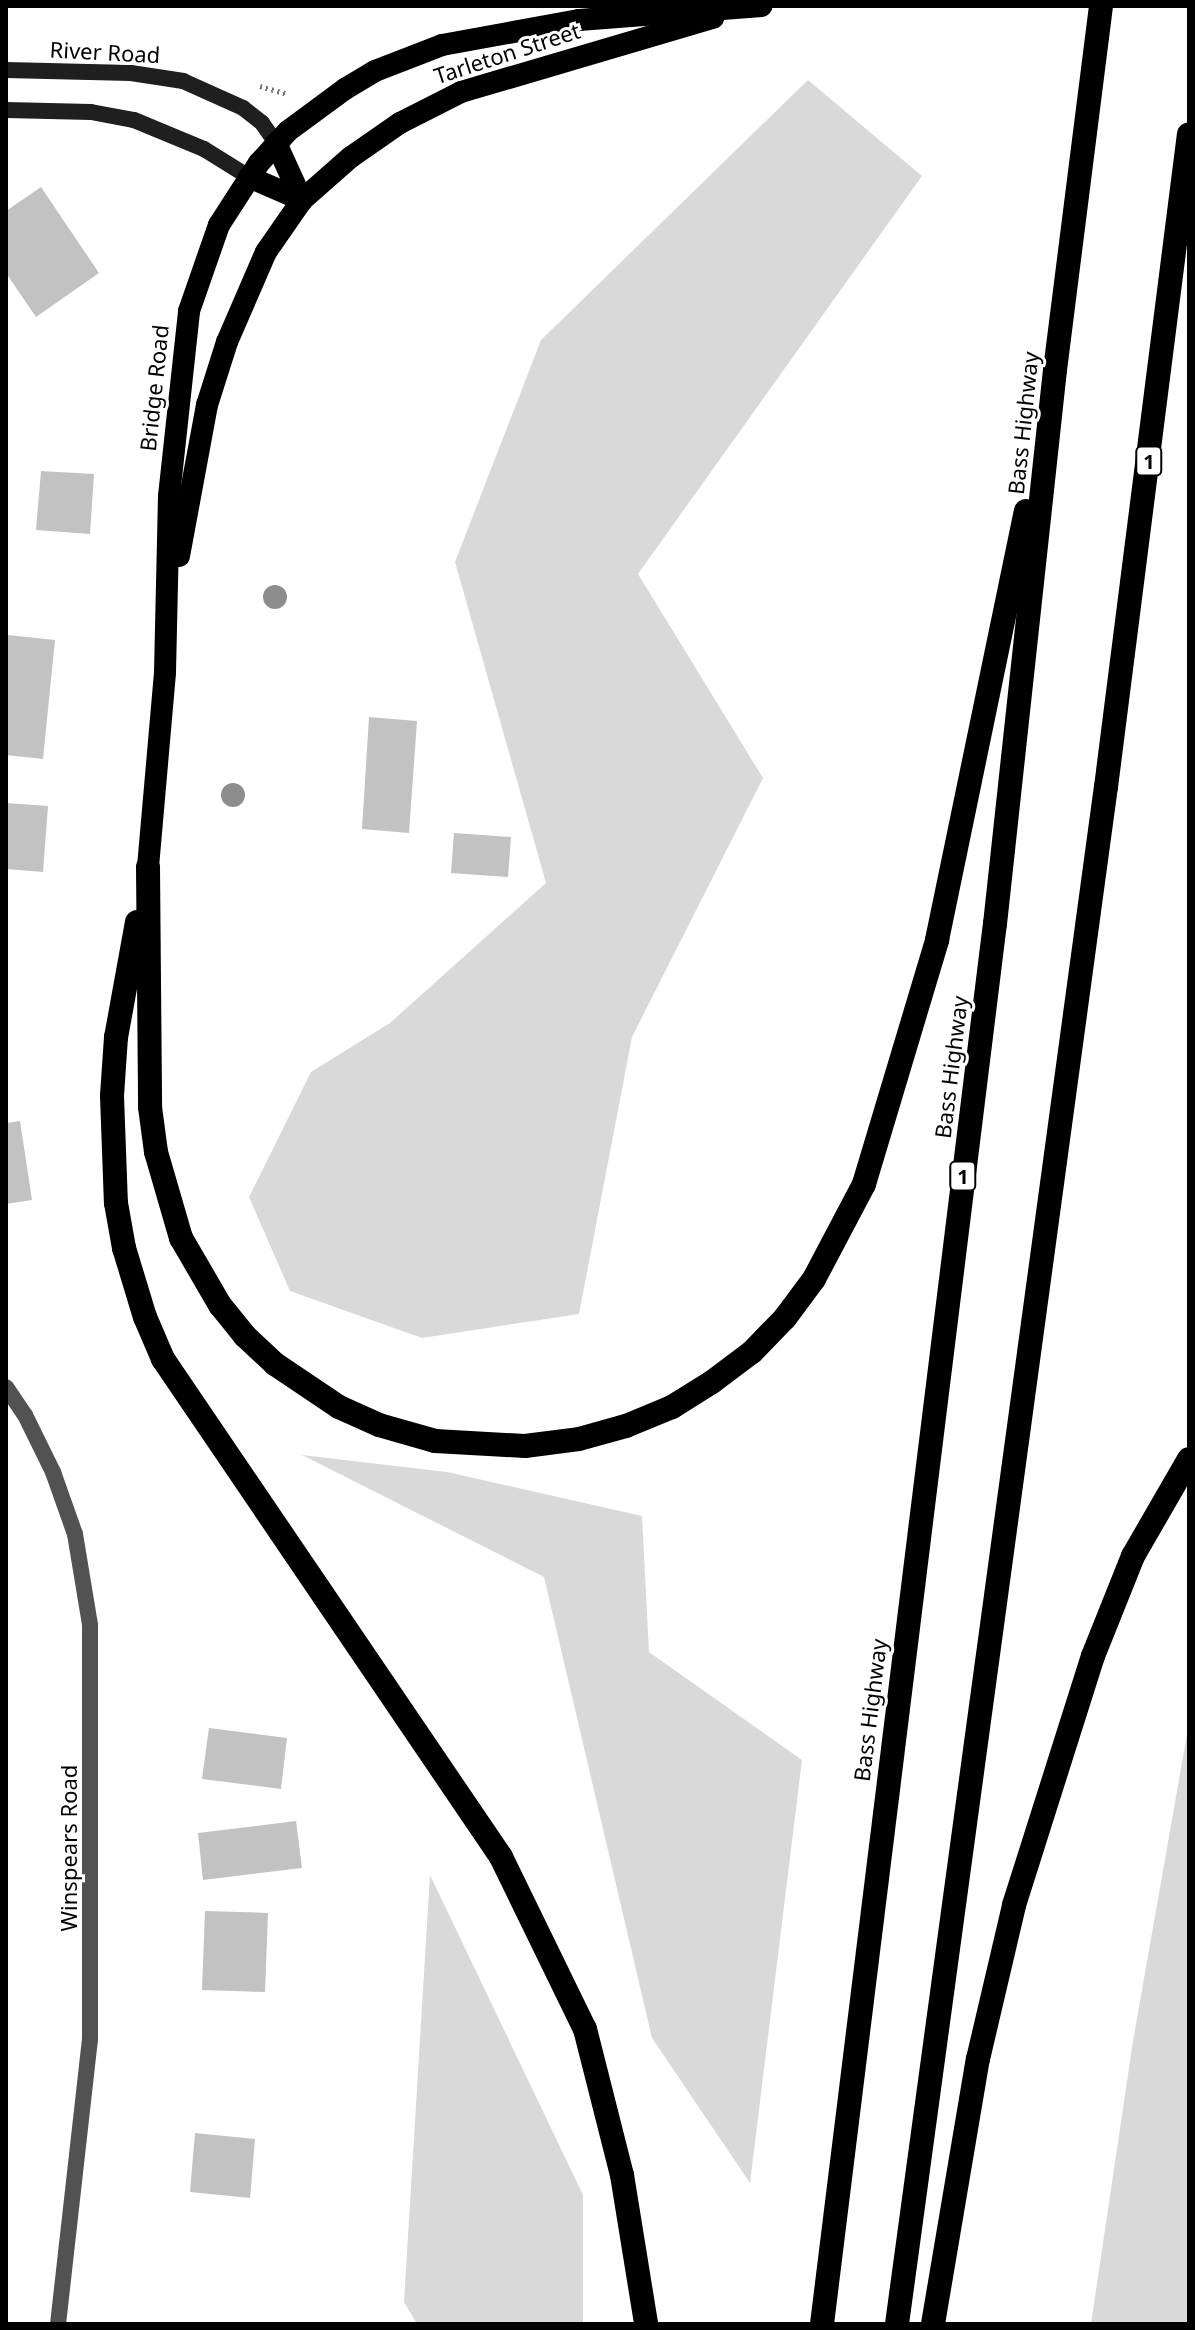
<!DOCTYPE html>
<html>
<head>
<meta charset="utf-8">
<style>
  body { margin:0 }
  #map { position:relative; width:1195px; height:2330px; overflow:hidden; background:#fff; font-family:"Noto Sans",sans-serif }
  div>[style] { position:absolute }
  [style*='--x'] { left:calc(var(--x)*1px); top:calc(var(--y)*1px); width:calc(var(--w)*1px); rotate:calc(var(--a)*1deg) }
  .green>* { inset:0; background:#d9d9d9 }
  .building>* { inset:0; background:#c2c2c2 }
  .path>* { height:5px; margin-top:-2.5px; transform-origin:0; background:repeating-linear-gradient(90deg,#747474 0 2px,transparent 0 6px) }
  .minor>* { height:16px; margin:-8px; padding:0 8px; transform-origin:8px; border-radius:8px; background:#525252 }
  .secondary>* { height:16px; margin:-8px; padding:0 8px; transform-origin:8px; border-radius:8px; background:#1f1f1f }
  .trunk>* { height:22px; margin:-11px; padding:0 11px; transform-origin:11px; border-radius:11px; background:#000 }
  .motorway>* { height:24px; margin:-12px; padding:0 12px; transform-origin:12px; border-radius:12px; background:#000 }
  .trees>* { width:24px; height:24px; margin:-12px; border-radius:50%; background:#8d8d8d }
  span { translate:-50% -50%; white-space:nowrap; text-align:center; line-height:1.15; -webkit-text-stroke:6px #fff; paint-order:stroke }
  .shield-label span { padding:2px 6px; background:#fff; border:2px solid; border-radius:6px; -webkit-text-stroke-width:0 }
  .shield-label { font-size:20px; color:#000; font-weight:700 }
  .street-label { font-size:22px; color:#000 }
  .frame { position:absolute; inset:0; border:8px solid #000; pointer-events:none }
</style>
</head>
<body>
<div id="map">
  <div class="green">
    <i style="clip-path:polygon(808px 80px,922px 176px,638px 574px,763px 778px,632px 1037px,579px 1314px,422px 1338px,290px 1291px,249px 1197px,311px 1072px,390px 1023px,546px 883px,455px 562px,541px 340px)"></i>
    <i style="clip-path:polygon(302px 1455px,447px 1472px,642px 1516px,649px 1652px,802px 1760px,750px 2183px,652px 2038px,544px 1577px)"></i>
    <i style="clip-path:polygon(1189px 1723px,1189px 2324px,1091px 2324px,1133px 2041px)"></i>
    <i style="clip-path:polygon(430px 1875px,583px 2195px,583px 2324px,417px 2324px,404px 2302px)"></i>
  </div>
  <div class="building">
    <i style="clip-path:polygon(41px 187px,99px 273px,36px 317px,6px 273px,6px 211px)"></i>
    <i style="clip-path:polygon(41px 471px,94px 474px,90px 534px,36px 530px)"></i>
    <i style="clip-path:polygon(8px 635px,55px 640px,43px 759px,6px 755px)"></i>
    <i style="clip-path:polygon(369px 717px,417px 721px,409px 833px,362px 829px)"></i>
    <i style="clip-path:polygon(6px 803px,48px 806px,43px 872px,6px 869px)"></i>
    <i style="clip-path:polygon(454px 833px,511px 837px,508px 877px,451px 873px)"></i>
    <i style="clip-path:polygon(20px 1121px,32px 1200px,6px 1204px,6px 1123px)"></i>
    <i style="clip-path:polygon(209px 1728px,287px 1738px,281px 1789px,202px 1779px)"></i>
    <i style="clip-path:polygon(296px 1821px,302px 1868px,203px 1880px,198px 1833px)"></i>
    <i style="clip-path:polygon(205px 1911px,268px 1913px,265px 1992px,202px 1990px)"></i>
    <i style="clip-path:polygon(195px 2133px,255px 2139px,250px 2198px,190px 2192px)"></i>
  </div>
  <div class="path">
    <i style="--x:260;--y:86;--w:29;--a:16"></i>
  </div>
  <div class="minor">
    <i style="--x:6;--y:1387;--w:34;--a:56"></i>
    <i style="--x:25;--y:1415;--w:64;--a:63.8"></i>
    <i style="--x:53;--y:1472;--w:66;--a:70.5"></i>
    <i style="--x:75;--y:1534;--w:92;--a:80.6"></i>
    <i style="--x:90;--y:1625;--w:414;--a:90"></i>
    <i style="--x:90;--y:2039;--w:287;--a:96.4"></i>
  </div>
  <div class="secondary">
    <i style="--x:6;--y:70;--w:125;--a:1.4"></i>
    <i style="--x:131;--y:73;--w:53;--a:8.7"></i>
    <i style="--x:183;--y:81;--w:66;--a:24.2"></i>
    <i style="--x:243;--y:108;--w:24;--a:38"></i>
    <i style="--x:262;--y:123;--w:24;--a:55"></i>
    <i style="--x:6;--y:110;--w:85;--a:1.3"></i>
    <i style="--x:91;--y:112;--w:44;--a:10.5"></i>
    <i style="--x:134;--y:120;--w:76;--a:22.5"></i>
    <i style="--x:204;--y:149;--w:53;--a:31.9"></i>
  </div>
  <div class="trunk">
    <i style="--x:276;--y:143;--w:63;--a:65.5"></i>
    <i style="--x:249;--y:177;--w:58;--a:23.5"></i>
    <i style="--x:179;--y:556;--w:154;--a:-79.5"></i>
    <i style="--x:207;--y:405;--w:66;--a:-72.4"></i>
    <i style="--x:227;--y:342;--w:98;--a:-66.6"></i>
    <i style="--x:266;--y:252;--w:63;--a:-55.3"></i>
    <i style="--x:302;--y:200;--w:65;--a:-41.3"></i>
    <i style="--x:351;--y:157;--w:60;--a:-34.8"></i>
    <i style="--x:400;--y:123;--w:68;--a:-26.9"></i>
    <i style="--x:461;--y:92;--w:263;--a:-16.4"></i>
    <i style="--x:148;--y:867;--w:196;--a:-85"></i>
    <i style="--x:165;--y:672;--w:176;--a:-88.7"></i>
    <i style="--x:169;--y:496;--w:186;--a:-83.8"></i>
    <i style="--x:189;--y:311;--w:91;--a:-70.8"></i>
    <i style="--x:219;--y:225;--w:74;--a:-57.2"></i>
    <i style="--x:259;--y:163;--w:43;--a:-47.8"></i>
    <i style="--x:288;--y:131;--w:71;--a:-36.4"></i>
    <i style="--x:345;--y:89;--w:35;--a:-31"></i>
    <i style="--x:375;--y:71;--w:72;--a:-21.2"></i>
    <i style="--x:442;--y:45;--w:139;--a:-10.3"></i>
    <i style="--x:579;--y:20;--w:183;--a:-4.4"></i>
  </div>
  <div class="motorway">
    <i style="--x:148;--y:867;--w:240;--a:89.5"></i>
    <i style="--x:150;--y:1107;--w:45;--a:82.4"></i>
    <i style="--x:156;--y:1152;--w:90;--a:73.8"></i>
    <i style="--x:181;--y:1238;--w:78;--a:59.8"></i>
    <i style="--x:220;--y:1305;--w:40;--a:51"></i>
    <i style="--x:245;--y:1336;--w:41;--a:43"></i>
    <i style="--x:275;--y:1364;--w:77;--a:33.9"></i>
    <i style="--x:339;--y:1407;--w:44;--a:24.2"></i>
    <i style="--x:379;--y:1425;--w:58;--a:15.9"></i>
    <i style="--x:435;--y:1441;--w:90;--a:3.2"></i>
    <i style="--x:525;--y:1446;--w:54;--a:-7.4"></i>
    <i style="--x:579;--y:1439;--w:49;--a:-15.5"></i>
    <i style="--x:626;--y:1426;--w:50;--a:-22.4"></i>
    <i style="--x:672;--y:1407;--w:47;--a:-32"></i>
    <i style="--x:712;--y:1382;--w:50;--a:-36.9"></i>
    <i style="--x:752;--y:1352;--w:47;--a:-45.9"></i>
    <i style="--x:785;--y:1318;--w:49;--a:-53.4"></i>
    <i style="--x:814;--y:1279;--w:107;--a:-62.2"></i>
    <i style="--x:864;--y:1184;--w:255;--a:-73.3"></i>
    <i style="--x:937;--y:940;--w:438;--a:-78.3"></i>
    <i style="--x:137;--y:922;--w:117;--a:100.3"></i>
    <i style="--x:116;--y:1037;--w:59;--a:93.9"></i>
    <i style="--x:112;--y:1096;--w:107;--a:87.9"></i>
    <i style="--x:116;--y:1203;--w:46;--a:79.9"></i>
    <i style="--x:124;--y:1248;--w:72;--a:73.1"></i>
    <i style="--x:145;--y:1317;--w:46;--a:66.8"></i>
    <i style="--x:163;--y:1359;--w:602;--a:55.83"></i>
    <i style="--x:501;--y:1857;--w:191;--a:64"></i>
    <i style="--x:585;--y:2029;--w:151;--a:75.8"></i>
    <i style="--x:622;--y:2175;--w:151;--a:80.8"></i>
    <i style="--x:822;--y:2324;--w:1411;--a:-82.96"></i>
    <i style="--x:995;--y:924;--w:557;--a:-83.82"></i>
    <i style="--x:1055;--y:370;--w:367;--a:-82.8"></i>
    <i style="--x:897;--y:2324;--w:1551;--a:-82.26"></i>
    <i style="--x:1106;--y:787;--w:658;--a:-82.76"></i>
    <i style="--x:933;--y:2324;--w:269;--a:-80.4"></i>
    <i style="--x:978;--y:2059;--w:158;--a:-76.8"></i>
    <i style="--x:1014;--y:1905;--w:261;--a:-72.4"></i>
    <i style="--x:1093;--y:1656;--w:108;--a:-68.2"></i>
    <i style="--x:1133;--y:1556;--w:112;--a:-60"></i>
  </div>
  <div class="trees">
    <i style="left:275px;top:597px"></i>
    <i style="left:233px;top:795px"></i>
  </div>
  <div class="shield-label">
    <span style="left:1149px;top:461px">1</span>
    <span style="left:963px;top:1176px">1</span>
  </div>
  <div class="street-label">
    <span style="left:105px;top:52px;rotate:3deg">River Road</span>
    <span style="left:507px;top:53px;rotate:-18deg">Tarleton Street</span>
    <span style="left:154px;top:388px;rotate:-84deg">Bridge Road</span>
    <span style="left:1023px;top:423px;rotate:-84deg">Bass Highway</span>
    <span style="left:951px;top:1067px;rotate:-83deg">Bass Highway</span>
    <span style="left:870px;top:1710px;rotate:-83deg">Bass Highway</span>
    <span style="left:69px;top:1848px;rotate:-90deg">Winspears Road</span>
  </div>
  <div class="frame"></div>
</div>
</body>
</html>
